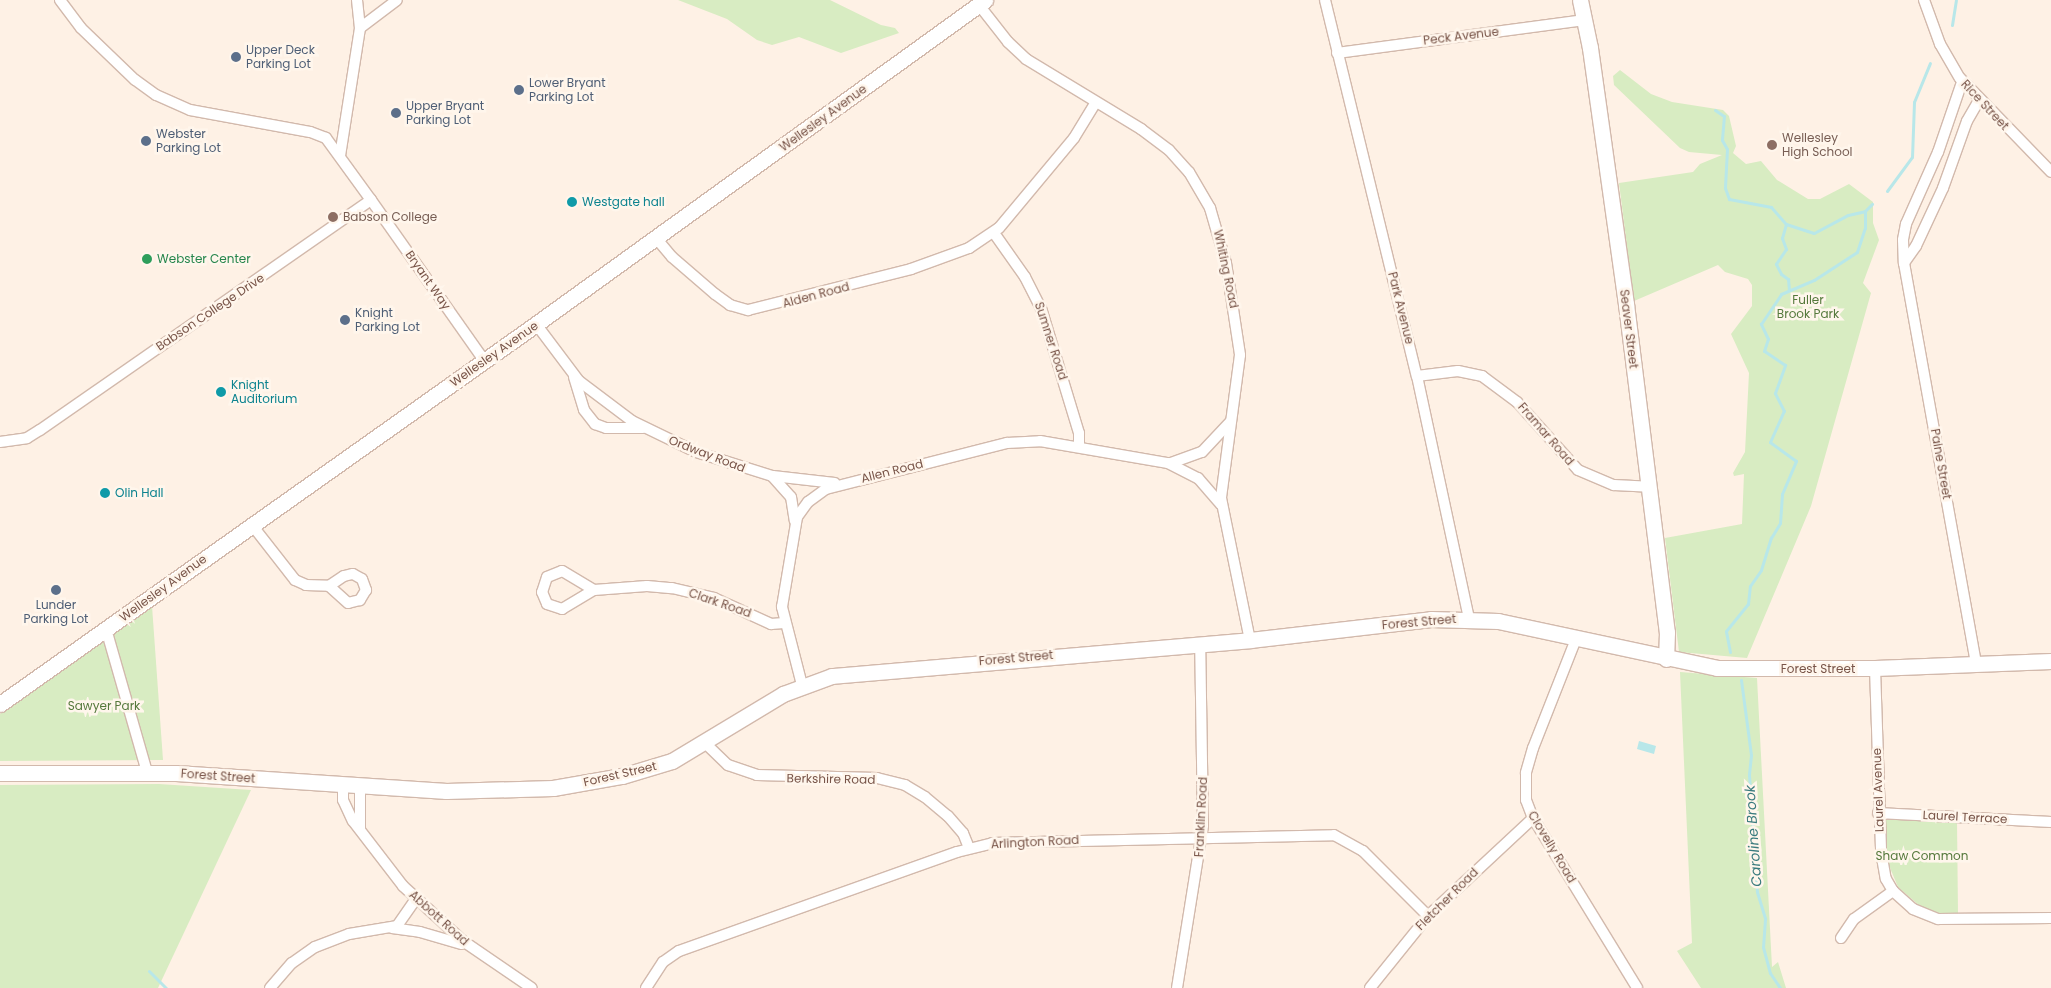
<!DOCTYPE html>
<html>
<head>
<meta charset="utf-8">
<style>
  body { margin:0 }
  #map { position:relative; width:2051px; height:988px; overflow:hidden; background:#fef1e5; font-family:Poppins,sans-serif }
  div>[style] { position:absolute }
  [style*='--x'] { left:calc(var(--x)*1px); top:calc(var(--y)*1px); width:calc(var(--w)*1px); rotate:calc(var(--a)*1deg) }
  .green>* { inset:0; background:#d8ecc2 }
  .water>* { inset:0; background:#b8e7e9 }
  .stream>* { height:3px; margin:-1.5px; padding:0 1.5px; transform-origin:1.5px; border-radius:1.5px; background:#b8e7e9 }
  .roads { filter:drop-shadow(1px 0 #d2b9ac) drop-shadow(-1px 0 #d2b9ac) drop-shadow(0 1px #d2b9ac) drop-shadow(0 -1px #d2b9ac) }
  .street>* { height:10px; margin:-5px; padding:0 5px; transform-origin:5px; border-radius:5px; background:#fff }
  .secondary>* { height:15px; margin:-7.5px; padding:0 7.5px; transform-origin:7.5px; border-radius:7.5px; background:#fff }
  .dots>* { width:14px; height:14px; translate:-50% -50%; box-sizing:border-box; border:2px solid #fff6ec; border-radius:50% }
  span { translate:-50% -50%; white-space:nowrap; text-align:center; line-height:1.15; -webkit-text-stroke:5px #fff6ec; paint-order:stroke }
  .street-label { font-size:12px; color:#785448 }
  .service-label { font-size:12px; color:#4e5e75 }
  .left { translate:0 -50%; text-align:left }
  .education-label { font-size:12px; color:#785e54 }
  .culture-label { font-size:12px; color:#0d838f }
  .leisure-label { font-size:12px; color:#27864d }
  .park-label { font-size:12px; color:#55793c }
  .water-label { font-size:14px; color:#3a7b7e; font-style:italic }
</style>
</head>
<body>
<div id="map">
  <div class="green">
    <i style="clip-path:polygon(678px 0,830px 0,881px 25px,895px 28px,899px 33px,841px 53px,799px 37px,772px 45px,757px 40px,727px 19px)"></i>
    <i style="clip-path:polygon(1620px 70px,1651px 94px,1672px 102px,1723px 110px,1729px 116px,1736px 146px,1733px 153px,1746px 164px,1761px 161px,1777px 180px,1808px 199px,1820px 199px,1849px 184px,1873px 202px,1873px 223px,1879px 240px,1863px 283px,1871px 293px,1811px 506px,1747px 658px,1679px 652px,1665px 538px,1742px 524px,1744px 474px,1734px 476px,1733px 473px,1745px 452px,1749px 373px,1731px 334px,1752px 306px,1752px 285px,1748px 279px,1725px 272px,1718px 265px,1634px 301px,1619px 183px,1693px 172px,1700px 164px,1722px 155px,1689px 152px,1680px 148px,1614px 85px,1613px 76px)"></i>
    <i style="clip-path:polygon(152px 606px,163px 760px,0 761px,0 714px)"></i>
    <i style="clip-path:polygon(1680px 672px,1757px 678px,1772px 967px,1778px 962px,1786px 988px,1701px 988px,1677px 951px,1692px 943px)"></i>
    <i style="clip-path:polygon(159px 784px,251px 790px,158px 988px,0 988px,0 785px)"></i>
    <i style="clip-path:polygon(1884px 819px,1957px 822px,1958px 913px,1939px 913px,1921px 907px,1898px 887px,1888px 863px)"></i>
  </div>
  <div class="water">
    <i style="clip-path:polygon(1639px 741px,1656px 746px,1654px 754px,1637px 749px)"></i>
  </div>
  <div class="stream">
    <i style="--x:1952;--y:25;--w:25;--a:-81"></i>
    <i style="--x:1715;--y:110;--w:11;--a:34"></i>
    <i style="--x:1724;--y:116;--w:24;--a:95"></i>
    <i style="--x:1722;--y:140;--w:10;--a:61"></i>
    <i style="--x:1727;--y:149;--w:39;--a:93"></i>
    <i style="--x:1725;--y:188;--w:12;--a:70"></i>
    <i style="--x:1729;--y:199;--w:43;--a:10.8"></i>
    <i style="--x:1771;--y:207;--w:23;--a:49"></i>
    <i style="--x:1786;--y:224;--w:15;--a:106"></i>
    <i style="--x:1782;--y:238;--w:12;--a:70"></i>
    <i style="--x:1786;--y:249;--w:18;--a:124"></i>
    <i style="--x:1776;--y:264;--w:11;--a:63"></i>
    <i style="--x:1781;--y:274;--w:9;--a:36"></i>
    <i style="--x:1788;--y:279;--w:11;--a:85"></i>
    <i style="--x:1887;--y:191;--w:42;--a:-53.7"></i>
    <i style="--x:1912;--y:157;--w:55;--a:-87.9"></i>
    <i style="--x:1914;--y:102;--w:42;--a:-67.7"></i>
    <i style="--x:1786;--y:224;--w:29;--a:18"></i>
    <i style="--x:1814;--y:233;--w:38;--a:-28"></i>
    <i style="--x:1848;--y:215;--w:17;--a:-13"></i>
    <i style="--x:1730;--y:652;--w:21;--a:-101"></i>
    <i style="--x:1726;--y:631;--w:35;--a:-51"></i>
    <i style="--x:1748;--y:604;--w:18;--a:-84"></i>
    <i style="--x:1750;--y:586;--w:19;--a:-55"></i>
    <i style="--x:1761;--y:570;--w:34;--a:-73"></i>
    <i style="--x:1771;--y:538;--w:17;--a:-59"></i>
    <i style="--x:1780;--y:523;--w:29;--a:-86"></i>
    <i style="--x:1782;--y:494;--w:36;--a:-67"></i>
    <i style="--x:1796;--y:461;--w:32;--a:-144"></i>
    <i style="--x:1770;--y:442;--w:34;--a:-66"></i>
    <i style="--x:1784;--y:411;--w:20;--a:-117"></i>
    <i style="--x:1775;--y:393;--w:30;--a:-70"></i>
    <i style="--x:1785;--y:365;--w:25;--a:-146"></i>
    <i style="--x:1764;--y:351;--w:13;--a:-72"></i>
    <i style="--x:1768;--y:339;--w:17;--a:-115"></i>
    <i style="--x:1761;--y:324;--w:36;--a:-56"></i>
    <i style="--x:1781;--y:294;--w:36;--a:-23"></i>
    <i style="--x:1814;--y:280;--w:51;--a:-33.1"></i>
    <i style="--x:1857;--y:252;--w:25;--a:-72"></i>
    <i style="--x:1865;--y:228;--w:17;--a:-90"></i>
    <i style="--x:1865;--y:211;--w:10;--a:-45"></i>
    <i style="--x:1741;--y:680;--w:76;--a:82.4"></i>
    <i style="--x:1751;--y:755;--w:20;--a:96"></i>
    <i style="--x:1749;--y:775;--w:117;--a:86.1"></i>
    <i style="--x:1757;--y:892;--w:28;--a:73"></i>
    <i style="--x:1765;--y:919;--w:28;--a:94"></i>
    <i style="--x:1763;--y:947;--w:27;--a:75"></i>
    <i style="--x:1770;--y:973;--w:18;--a:56"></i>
    <i style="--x:149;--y:971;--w:24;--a:45"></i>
  </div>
  <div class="roads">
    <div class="street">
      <i style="--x:357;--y:0;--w:28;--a:84"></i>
      <i style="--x:1325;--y:0;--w:387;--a:76.3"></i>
      <i style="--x:1417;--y:376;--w:248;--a:77.9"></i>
      <i style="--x:1924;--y:0;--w:47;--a:70"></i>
      <i style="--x:1940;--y:44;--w:39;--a:60"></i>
      <i style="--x:1960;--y:78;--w:131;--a:45.9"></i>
      <i style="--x:979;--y:5;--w:47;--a:51.9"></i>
      <i style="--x:1008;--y:42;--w:25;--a:43"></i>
      <i style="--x:1026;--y:59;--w:135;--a:31.3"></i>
      <i style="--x:1141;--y:129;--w:35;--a:37"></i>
      <i style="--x:1169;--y:150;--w:30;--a:48"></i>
      <i style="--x:1189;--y:172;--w:42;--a:59.7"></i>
      <i style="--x:1210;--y:208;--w:57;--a:73.8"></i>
      <i style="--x:1226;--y:263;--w:93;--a:81.3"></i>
      <i style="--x:1240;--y:355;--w:144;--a:97.6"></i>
      <i style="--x:1221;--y:498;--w:145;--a:78.5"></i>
      <i style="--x:1337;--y:53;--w:250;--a:-7.6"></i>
      <i style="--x:1962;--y:82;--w:74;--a:108.9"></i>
      <i style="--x:1938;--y:152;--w:79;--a:114"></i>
      <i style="--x:1906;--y:224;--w:16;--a:101"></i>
      <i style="--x:1903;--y:240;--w:23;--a:88"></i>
      <i style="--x:1904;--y:263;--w:408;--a:79.8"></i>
      <i style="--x:340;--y:156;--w:130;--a:-81.1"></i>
      <i style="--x:360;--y:28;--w:46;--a:-37.1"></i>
      <i style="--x:371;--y:200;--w:196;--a:54.8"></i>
      <i style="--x:994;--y:233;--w:54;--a:54.8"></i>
      <i style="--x:1025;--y:277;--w:35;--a:63"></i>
      <i style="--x:1041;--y:308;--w:131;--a:73.1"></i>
      <i style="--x:1079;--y:433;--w:14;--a:90"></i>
      <i style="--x:656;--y:238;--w:25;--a:50"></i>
      <i style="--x:672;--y:257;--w:57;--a:40.7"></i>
      <i style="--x:715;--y:294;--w:19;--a:36"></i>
      <i style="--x:730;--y:305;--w:19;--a:16"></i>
      <i style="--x:748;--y:310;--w:168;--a:-14.1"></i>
      <i style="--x:911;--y:269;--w:62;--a:-19.9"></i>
      <i style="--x:969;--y:248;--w:36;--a:-34"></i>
      <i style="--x:999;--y:228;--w:117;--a:-50.2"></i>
      <i style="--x:1074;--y:138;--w:42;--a:-58.6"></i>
      <i style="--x:1904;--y:263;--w:21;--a:-55"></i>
      <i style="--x:1916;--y:246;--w:64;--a:-65"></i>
      <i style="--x:1943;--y:188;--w:71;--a:-70.3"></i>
      <i style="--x:1967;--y:121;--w:24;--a:-60"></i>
      <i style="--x:536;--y:324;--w:71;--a:53"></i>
      <i style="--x:579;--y:381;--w:66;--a:37"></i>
      <i style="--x:632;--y:421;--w:71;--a:25.8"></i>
      <i style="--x:696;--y:452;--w:80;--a:17.5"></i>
      <i style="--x:772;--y:476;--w:28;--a:48"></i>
      <i style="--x:791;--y:497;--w:24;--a:81"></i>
      <i style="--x:1417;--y:376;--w:41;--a:-7"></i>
      <i style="--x:1458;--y:371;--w:25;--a:12"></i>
      <i style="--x:1482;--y:376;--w:44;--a:36.6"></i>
      <i style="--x:1517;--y:402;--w:91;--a:48.1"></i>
      <i style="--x:1578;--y:470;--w:39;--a:23"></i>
      <i style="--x:1614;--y:485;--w:35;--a:3"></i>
      <i style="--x:574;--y:377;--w:34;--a:73"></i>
      <i style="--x:584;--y:410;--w:18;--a:52"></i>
      <i style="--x:595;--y:424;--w:12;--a:20"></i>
      <i style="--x:606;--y:428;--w:37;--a:0"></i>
      <i style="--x:0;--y:442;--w:27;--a:-8"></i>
      <i style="--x:27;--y:438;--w:15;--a:-32"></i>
      <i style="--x:40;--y:430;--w:403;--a:-34.8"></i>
      <i style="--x:371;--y:200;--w:77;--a:-126"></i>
      <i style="--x:326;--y:138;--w:17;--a:-159"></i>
      <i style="--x:310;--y:132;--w:122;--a:-169.6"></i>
      <i style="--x:190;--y:110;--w:37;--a:-156"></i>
      <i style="--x:156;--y:95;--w:26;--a:-144"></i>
      <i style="--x:135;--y:80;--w:75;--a:-136.1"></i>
      <i style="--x:81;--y:28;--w:35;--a:-127"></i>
      <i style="--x:1171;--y:463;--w:33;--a:-20"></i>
      <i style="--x:1202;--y:452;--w:42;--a:-46.9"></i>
      <i style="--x:773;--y:476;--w:62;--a:6.4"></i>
      <i style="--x:252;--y:525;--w:70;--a:52"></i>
      <i style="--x:295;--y:580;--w:12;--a:24"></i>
      <i style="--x:306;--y:585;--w:23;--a:2"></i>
      <i style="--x:353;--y:574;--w:10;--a:29"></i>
      <i style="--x:362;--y:579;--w:12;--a:70"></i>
      <i style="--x:366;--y:590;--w:12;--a:121"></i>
      <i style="--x:360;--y:600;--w:12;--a:166"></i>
      <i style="--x:348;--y:603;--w:25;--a:-138"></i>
      <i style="--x:329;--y:586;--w:18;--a:-34"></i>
      <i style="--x:344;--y:576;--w:9;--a:-13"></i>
      <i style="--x:594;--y:590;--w:37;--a:-149"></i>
      <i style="--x:562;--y:571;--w:16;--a:158"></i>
      <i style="--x:547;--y:577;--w:16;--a:108"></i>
      <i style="--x:542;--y:592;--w:13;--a:67"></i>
      <i style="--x:547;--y:604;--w:16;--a:18"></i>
      <i style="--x:562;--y:609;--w:37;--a:-31"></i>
      <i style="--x:594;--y:590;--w:53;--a:-4.3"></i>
      <i style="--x:647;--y:586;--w:25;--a:5"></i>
      <i style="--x:672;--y:588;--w:43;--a:13.4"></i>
      <i style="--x:714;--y:598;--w:63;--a:24.5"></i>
      <i style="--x:771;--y:624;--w:13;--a:-4"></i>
      <i style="--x:106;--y:629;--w:149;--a:74"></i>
      <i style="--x:1576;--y:639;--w:117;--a:111.5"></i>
      <i style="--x:1533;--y:748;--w:26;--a:106"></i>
      <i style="--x:1526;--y:773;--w:27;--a:90"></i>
      <i style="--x:1526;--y:800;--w:19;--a:69"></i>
      <i style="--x:1533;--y:818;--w:199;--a:58.5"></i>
      <i style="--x:1875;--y:668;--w:184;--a:88.1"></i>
      <i style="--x:1881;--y:852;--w:27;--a:80"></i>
      <i style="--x:1886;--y:879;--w:14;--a:60"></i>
      <i style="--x:1893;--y:891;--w:27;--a:42"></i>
      <i style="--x:1913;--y:909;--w:27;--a:22"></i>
      <i style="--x:1938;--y:919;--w:113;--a:-0.5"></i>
      <i style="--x:802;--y:685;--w:81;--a:-104.4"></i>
      <i style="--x:782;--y:607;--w:91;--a:-80.5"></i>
      <i style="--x:797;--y:517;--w:19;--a:-54"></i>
      <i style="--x:808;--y:502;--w:22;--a:-36"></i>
      <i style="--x:826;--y:489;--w:187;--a:-14.3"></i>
      <i style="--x:1007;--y:443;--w:33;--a:-3"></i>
      <i style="--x:1040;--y:441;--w:130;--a:9.8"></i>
      <i style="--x:1168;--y:463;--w:34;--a:27"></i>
      <i style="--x:1198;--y:478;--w:35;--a:49"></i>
      <i style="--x:705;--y:743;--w:32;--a:44"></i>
      <i style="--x:728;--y:765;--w:31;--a:19"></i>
      <i style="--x:757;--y:775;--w:120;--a:1.4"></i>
      <i style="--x:877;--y:778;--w:29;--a:14"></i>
      <i style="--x:905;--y:785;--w:23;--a:31"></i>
      <i style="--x:925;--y:797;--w:30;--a:40"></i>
      <i style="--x:948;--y:816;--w:23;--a:49"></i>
      <i style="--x:963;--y:833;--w:16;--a:68"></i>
      <i style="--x:343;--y:785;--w:15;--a:90"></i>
      <i style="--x:343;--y:800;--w:23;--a:65"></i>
      <i style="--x:353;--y:821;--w:82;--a:52.4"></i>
      <i style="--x:403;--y:886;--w:81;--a:42.5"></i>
      <i style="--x:463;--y:941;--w:83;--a:34.3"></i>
      <i style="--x:1878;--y:813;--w:173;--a:3"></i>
      <i style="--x:360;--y:828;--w:42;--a:-90"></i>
      <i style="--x:392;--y:928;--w:28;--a:8"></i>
      <i style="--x:420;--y:932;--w:43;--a:16.3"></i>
      <i style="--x:1841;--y:938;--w:23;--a:-56"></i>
      <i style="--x:1854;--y:919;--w:48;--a:-35.7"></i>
      <i style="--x:270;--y:988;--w:33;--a:-49"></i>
      <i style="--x:292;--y:963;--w:28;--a:-35"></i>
      <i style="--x:315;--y:947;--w:36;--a:-21"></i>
      <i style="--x:349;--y:934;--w:49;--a:-9.5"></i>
      <i style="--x:397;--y:926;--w:33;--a:-55"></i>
      <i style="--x:646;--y:988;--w:31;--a:-57"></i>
      <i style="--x:663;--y:962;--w:19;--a:-35"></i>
      <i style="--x:679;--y:951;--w:295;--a:-19.6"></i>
      <i style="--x:957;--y:852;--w:36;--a:-14"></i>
      <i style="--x:992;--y:843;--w:342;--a:-1.3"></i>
      <i style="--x:1334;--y:835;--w:33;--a:29"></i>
      <i style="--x:1363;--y:851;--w:92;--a:45"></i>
      <i style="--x:1177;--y:988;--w:165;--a:-80.9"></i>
      <i style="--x:1203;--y:825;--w:181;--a:-90.9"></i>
      <i style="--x:1370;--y:988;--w:92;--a:-51.1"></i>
      <i style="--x:1428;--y:916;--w:144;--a:-43"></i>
    </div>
    <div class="secondary">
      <i style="--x:1580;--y:0;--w:49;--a:78.2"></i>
      <i style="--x:1590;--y:48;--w:259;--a:82"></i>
      <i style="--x:1626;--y:304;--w:331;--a:82.9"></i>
      <i style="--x:1667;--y:632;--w:27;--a:92"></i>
      <i style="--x:0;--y:704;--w:657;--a:-35.33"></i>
      <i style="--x:536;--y:324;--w:554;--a:-35.81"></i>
      <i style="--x:0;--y:773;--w:176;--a:0"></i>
      <i style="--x:176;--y:773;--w:271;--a:3.8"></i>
      <i style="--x:446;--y:791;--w:107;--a:-1.6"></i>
      <i style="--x:553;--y:788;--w:70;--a:-9.9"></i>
      <i style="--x:622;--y:776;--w:52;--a:-16.7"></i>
      <i style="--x:672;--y:761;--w:130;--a:-31.1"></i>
      <i style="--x:783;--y:694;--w:52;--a:-20.2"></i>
      <i style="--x:832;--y:676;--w:420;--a:-4.9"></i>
      <i style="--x:1250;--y:640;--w:182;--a:-6.6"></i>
      <i style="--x:1431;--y:619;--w:67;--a:1.7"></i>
      <i style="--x:1498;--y:621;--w:224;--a:12.1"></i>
      <i style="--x:1717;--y:668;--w:158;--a:0"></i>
      <i style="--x:1875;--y:668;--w:176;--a:-2.3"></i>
    </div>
  </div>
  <div class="dots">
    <i style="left:236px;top:57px;background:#5c6f8a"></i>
    <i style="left:519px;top:90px;background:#5c6f8a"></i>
    <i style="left:396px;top:113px;background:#5c6f8a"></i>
    <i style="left:146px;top:141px;background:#5c6f8a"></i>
    <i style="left:1772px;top:145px;background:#8d6e63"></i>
    <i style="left:572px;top:202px;background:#0f9aa8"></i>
    <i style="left:333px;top:217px;background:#8d6e63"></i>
    <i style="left:147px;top:259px;background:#2e9e5b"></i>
    <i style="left:345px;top:320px;background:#5c6f8a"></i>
    <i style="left:221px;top:392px;background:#0f9aa8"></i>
    <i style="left:105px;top:493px;background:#0f9aa8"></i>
    <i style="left:56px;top:590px;background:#5c6f8a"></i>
  </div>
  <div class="street-label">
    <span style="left:1461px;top:36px;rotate:-7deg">Peck Avenue</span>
    <span style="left:1985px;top:105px;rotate:47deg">Rice Street</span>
    <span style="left:823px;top:118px;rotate:-36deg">Wellesley Avenue</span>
    <span style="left:1226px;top:269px;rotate:78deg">Whiting Road</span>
    <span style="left:428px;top:280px;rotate:55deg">Bryant Way</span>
    <span style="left:816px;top:295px;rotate:-15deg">Alden Road</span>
    <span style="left:1401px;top:308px;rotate:76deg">Park Avenue</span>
    <span style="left:210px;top:312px;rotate:-34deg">Babson College Drive</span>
    <span style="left:1629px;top:329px;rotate:83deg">Seaver Street</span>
    <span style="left:1051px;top:341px;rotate:72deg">Sumner Road</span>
    <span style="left:494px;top:354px;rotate:-35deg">Wellesley Avenue</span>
    <span style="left:1546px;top:434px;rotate:49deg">Framar Road</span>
    <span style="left:707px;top:454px;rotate:21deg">Ordway Road</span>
    <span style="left:1941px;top:464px;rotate:80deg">Paine Street</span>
    <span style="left:892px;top:471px;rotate:-14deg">Allen Road</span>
    <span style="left:163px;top:588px;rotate:-36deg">Wellesley Avenue</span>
    <span style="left:720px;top:603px;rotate:19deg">Clark Road</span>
    <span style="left:1419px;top:622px;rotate:-5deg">Forest Street</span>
    <span style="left:1016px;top:658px;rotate:-5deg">Forest Street</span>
    <span style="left:1818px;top:669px">Forest Street</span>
    <span style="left:620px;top:774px;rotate:-13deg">Forest Street</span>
    <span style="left:218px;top:776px;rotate:4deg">Forest Street</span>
    <span style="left:831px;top:779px;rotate:1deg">Berkshire Road</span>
    <span style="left:1878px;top:790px;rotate:-92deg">Laurel Avenue</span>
    <span style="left:1201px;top:817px;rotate:-87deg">Franklin Road</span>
    <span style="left:1965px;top:817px;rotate:3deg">Laurel Terrace</span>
    <span style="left:1035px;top:842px;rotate:-3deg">Arlington Road</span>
    <span style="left:1552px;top:847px;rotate:59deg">Clovelly Road</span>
    <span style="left:1447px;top:899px;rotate:-45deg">Fletcher Road</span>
    <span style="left:439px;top:918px;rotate:42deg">Abbott Road</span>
  </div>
  <div class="service-label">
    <span class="left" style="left:246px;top:57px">Upper Deck<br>Parking Lot</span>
    <span class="left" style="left:529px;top:90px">Lower Bryant<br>Parking Lot</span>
    <span class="left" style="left:406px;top:113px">Upper Bryant<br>Parking Lot</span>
    <span class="left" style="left:156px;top:141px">Webster<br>Parking Lot</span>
    <span class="left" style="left:355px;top:320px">Knight<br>Parking Lot</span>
    <span style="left:56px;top:612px">Lunder<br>Parking Lot</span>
  </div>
  <div class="education-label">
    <span class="left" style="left:1782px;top:145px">Wellesley<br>High School</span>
    <span class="left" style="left:343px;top:217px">Babson College</span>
  </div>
  <div class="culture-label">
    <span class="left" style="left:582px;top:202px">Westgate hall</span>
    <span class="left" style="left:231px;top:392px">Knight<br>Auditorium</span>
    <span class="left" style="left:115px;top:493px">Olin Hall</span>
  </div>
  <div class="leisure-label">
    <span class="left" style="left:157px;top:259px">Webster Center</span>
  </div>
  <div class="park-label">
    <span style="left:1808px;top:307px">Fuller<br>Brook Park</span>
    <span style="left:104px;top:706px">Sawyer Park</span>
    <span style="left:1922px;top:856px">Shaw Common</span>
  </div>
  <div class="water-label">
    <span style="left:1753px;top:836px;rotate:-94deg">Caroline Brook</span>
  </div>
</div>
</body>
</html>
